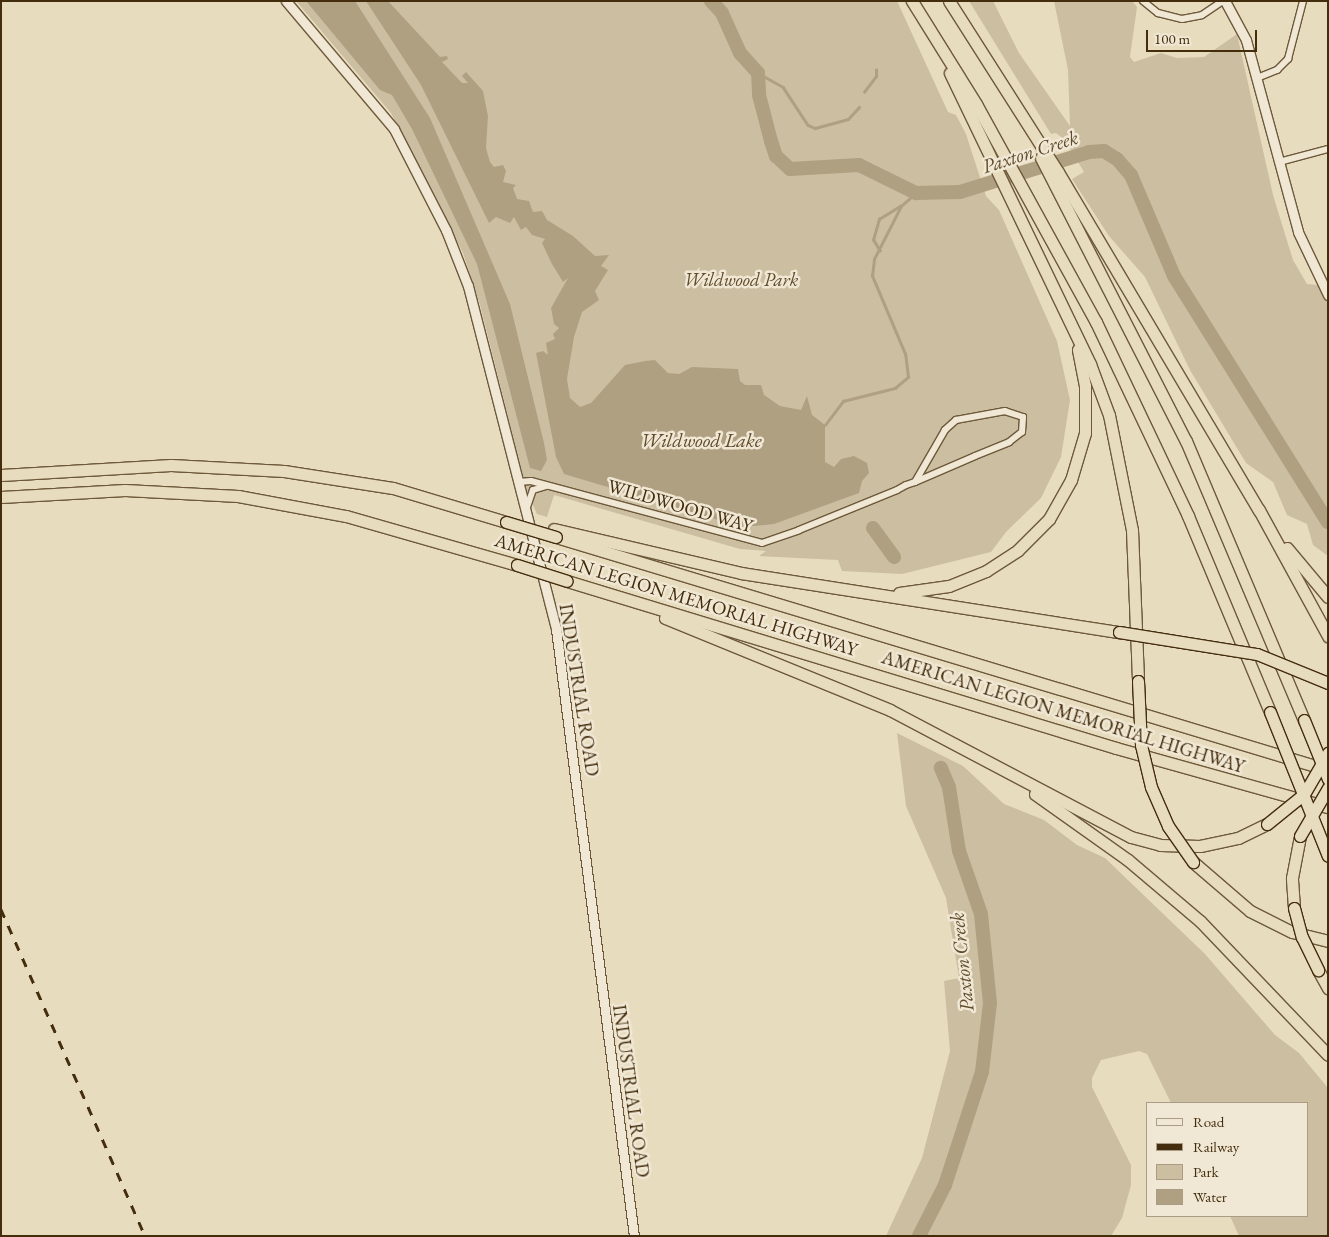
<!DOCTYPE html>
<html>
<head>
<meta charset="utf-8">
<style>
  body { margin:0 }
  #map { position:relative; width:1329px; height:1237px; overflow:hidden; background:#e8dcbf; font-family:"EB Garamond",serif }
  div>[style] { position:absolute }
  [style*='--x'] { left:calc(var(--x)*1px); top:calc(var(--y)*1px); width:calc(var(--w)*1px); rotate:calc(var(--a)*1deg) }
  .green>* { inset:0; background:#ccbea1 }
  .water>* { inset:0; background:#b0a082 }
  .stream>* { height:2.5px; margin:-1.25px; padding:0 1.25px; transform-origin:1.25px; border-radius:1.25px; background:#b0a082 }
  .river>* { height:14px; margin:-7px; padding:0 7px; transform-origin:7px; border-radius:7px; background:#b0a082 }
  .roads { filter:drop-shadow(1px 0 #6d593a) drop-shadow(-1px 0 #6d593a) drop-shadow(0 1px #6d593a) drop-shadow(0 -1px #6d593a) }
  .street>* { height:6px; margin:-3px; padding:0 3px; transform-origin:3px; border-radius:3px; background:#f0e8d5 }
  .secondary>* { height:9px; margin:-4.5px; padding:0 4.5px; transform-origin:4.5px; border-radius:4.5px; background:#f0e8d5 }
  .highway>* { height:11px; margin:-5.5px; padding:0 5.5px; transform-origin:5.5px; border-radius:5.5px; background:#e8dcbf }
  .rail>* { height:2.5px; margin-top:-1.25px; transform-origin:0; background:repeating-linear-gradient(90deg,#442d0d 0 9px,transparent 0 18px) }
  .bridges { filter:drop-shadow(1px 0 #442d0d) drop-shadow(-1px 0 #442d0d) drop-shadow(0 1px #442d0d) drop-shadow(0 -1px #442d0d) }
  .highway-bridge>* { height:11px; margin:-5.5px; padding:0 5.5px; transform-origin:5.5px; border-radius:5.5px; background:#e8dcbf }
  span { translate:-50% -50%; white-space:nowrap; text-align:center; line-height:1.15; -webkit-text-stroke:5px #f0e8d5; paint-order:stroke }
  .park-label { font-size:19px; color:#5f4a2b; font-style:italic }
  .street-label { font-size:19px; color:#442d0d }
  .water-label { font-size:20px; color:#5f4a2a; font-style:italic }
  .frame { position:absolute; inset:0; border:2px solid #442d0d; pointer-events:none }
  .legend { position:absolute; left:1146px; top:1102px; width:162px; height:115px; box-sizing:border-box; background:#f0e8d5; border:1px solid #ab9d85; margin:0; padding:6px 9px; list-style:none; font-size:15px; color:#442d0d }
  .legend li { display:flex; align-items:center; gap:10px; height:25px }
  .legend b { width:25px; border:1px solid #ab9d85 }
  .scale { position:absolute; left:1146px; top:30px; width:111px; height:22px; box-sizing:border-box; border:2px solid #442d0d; border-top:0; padding-left:6px; font-size:15px; line-height:18px; white-space:nowrap; color:#442d0d; -webkit-text-stroke:4px #f0e8d5; paint-order:stroke }
</style>
</head>
<body>
<div id="map">
  <div class="green">
    <i style="clip-path:polygon(296px 1px,897px 1px,948px 112px,956px 115px,966px 134px,986px 196px,999px 210px,1057px 341px,1070px 400px,1061px 457px,1041px 498px,1006px 532px,991px 552px,902px 574px,842px 571px,838px 560px,759px 556px,766px 551px,740px 549px,554px 495px,547px 517px,537px 514px,527px 492px,480px 305px,463px 253px,391px 113px)"></i>
    <i style="clip-path:polygon(969px 1px,993px 1px,1019px 53px,1070px 126px,1068px 70px,1054px 1px,1132px 1px,1137px 7px,1130px 57px,1134px 62px,1161px 53px,1177px 58px,1204px 57px,1237px 34px,1273px 195px,1293px 260px,1307px 284px,1328px 286px,1328px 556px,1313px 545px,1307px 524px,1287px 515px,1273px 482px,1246px 463px,1190px 370px,1145px 277px,1109px 236px,1072px 179px,1084px 172px,1065px 140px,1056px 133px,1051px 134px)"></i>
    <i style="clip-path:polygon(897px 733px,963px 766px,1004px 804px,1044px 820px,1077px 845px,1105px 858px,1205px 954px,1275px 1035px,1299px 1053px,1328px 1088px,1328px 1236px,1239px 1236px,1230px 1216px,1308px 1216px,1308px 1103px,1171px 1103px,1147px 1054px,1139px 1051px,1101px 1060px,1092px 1078px,1092px 1087px,1131px 1165px,1131px 1185px,1122px 1218px,1111px 1236px,886px 1236px,922px 1158px,950px 1051px,944px 981px,959px 978px,946px 898px,906px 806px)"></i>
  </div>
  <div class="water">
    <i style="clip-path:polygon(306px 1px,355px 1px,430px 118px,510px 304px,544px 443px,547px 460px,541px 471px,530px 468px,477px 264px,412px 129px,392px 95px,380px 90px)"></i>
    <i style="clip-path:polygon(366px 1px,388px 1px,440px 57px,447px 56px,448px 59px,442px 62px,462px 83px,468px 83px,462px 76px,466px 72px,483px 91px,488px 116px,486px 148px,490px 162px,494px 167px,503px 165px,506px 171px,503px 182px,516px 185px,513px 188px,517px 199px,529px 201px,533px 212px,542px 211px,547px 220px,573px 236px,595px 256px,609px 255px,601px 266px,608px 270px,595px 291px,599px 300px,582px 312px,574px 337px,567px 379px,570px 398px,580px 407px,591px 403px,625px 365px,645px 361px,655px 360px,668px 373px,679px 374px,692px 367px,738px 369px,740px 381px,745px 385px,761px 385px,764px 395px,780px 406px,801px 410px,807px 396px,812px 415px,825px 425px,825px 462px,834px 467px,841px 459px,854px 456px,867px 463px,869px 473px,862px 481px,859px 493px,774px 524px,742px 527px,564px 474px,556px 457px,536px 353px,543px 351px,548px 355px,546px 343px,555px 339px,553px 334px,559px 328px,554px 324px,551px 308px,568px 278px,563px 282px,552px 264px,542px 243px,545px 239px,532px 235px,526px 227px,521px 230px,514px 217px,510px 223px,496px 217px,489px 223px,421px 85px)"></i>
  </div>
  <div class="stream">
    <i style="--x:758;--y:73;--w:29;--a:29"></i>
    <i style="--x:783;--y:87;--w:45;--a:56.7"></i>
    <i style="--x:808;--y:125;--w:8;--a:23"></i>
    <i style="--x:815;--y:128;--w:34;--a:-15"></i>
    <i style="--x:848;--y:119;--w:16;--a:-47"></i>
    <i style="--x:864;--y:92;--w:20;--a:-53"></i>
    <i style="--x:876;--y:76;--w:6;--a:-90"></i>
    <i style="--x:880;--y:251;--w:13;--a:-122"></i>
    <i style="--x:873;--y:240;--w:22;--a:-74"></i>
    <i style="--x:879;--y:219;--w:25;--a:-32"></i>
    <i style="--x:825;--y:425;--w:30;--a:-53"></i>
    <i style="--x:843;--y:401;--w:54;--a:-14"></i>
    <i style="--x:895;--y:388;--w:17;--a:-40"></i>
    <i style="--x:908;--y:377;--w:23;--a:-97"></i>
    <i style="--x:905;--y:354;--w:85;--a:-112.9"></i>
    <i style="--x:872;--y:276;--w:17;--a:-83"></i>
    <i style="--x:874;--y:259;--w:59;--a:-63"></i>
    <i style="--x:901;--y:206;--w:20;--a:-41"></i>
  </div>
  <div class="river">
    <i style="--x:711;--y:1;--w:16;--a:47"></i>
    <i style="--x:722;--y:13;--w:44;--a:65.8"></i>
    <i style="--x:740;--y:53;--w:27;--a:48"></i>
    <i style="--x:758;--y:73;--w:22;--a:87"></i>
    <i style="--x:759;--y:95;--w:48;--a:75.4"></i>
    <i style="--x:771;--y:141;--w:16;--a:72"></i>
    <i style="--x:776;--y:156;--w:19;--a:43"></i>
    <i style="--x:790;--y:169;--w:69;--a:-3.3"></i>
    <i style="--x:859;--y:165;--w:64;--a:26.2"></i>
    <i style="--x:916;--y:193;--w:44;--a:-1.3"></i>
    <i style="--x:960;--y:192;--w:135;--a:-17.2"></i>
    <i style="--x:1089;--y:152;--w:15;--a:-4"></i>
    <i style="--x:1104;--y:151;--w:15;--a:32"></i>
    <i style="--x:1117;--y:159;--w:21;--a:49"></i>
    <i style="--x:1131;--y:175;--w:110;--a:66.9"></i>
    <i style="--x:1174;--y:276;--w:290;--a:58"></i>
    <i style="--x:873;--y:528;--w:36;--a:54"></i>
    <i style="--x:919;--y:1236;--w:57;--a:-63"></i>
    <i style="--x:945;--y:1185;--w:119;--a:-71.9"></i>
    <i style="--x:982;--y:1072;--w:69;--a:-83.4"></i>
    <i style="--x:990;--y:1003;--w:89;--a:-95.8"></i>
    <i style="--x:981;--y:914;--w:67;--a:-109.2"></i>
    <i style="--x:959;--y:851;--w:65;--a:-98.9"></i>
    <i style="--x:949;--y:787;--w:21;--a:-113"></i>
  </div>
  <div class="roads">
    <div class="street">
      <i style="--x:1143;--y:1;--w:19;--a:39"></i>
      <i style="--x:1158;--y:13;--w:25;--a:14"></i>
      <i style="--x:1182;--y:19;--w:20;--a:-11"></i>
      <i style="--x:1202;--y:15;--w:25;--a:-34"></i>
      <i style="--x:1257;--y:78;--w:22;--a:-22"></i>
      <i style="--x:1277;--y:70;--w:16;--a:-45"></i>
      <i style="--x:1288;--y:59;--w:60;--a:-75.5"></i>
      <i style="--x:1279;--y:162;--w:51;--a:-14.9"></i>
      <i style="--x:518;--y:482;--w:13;--a:-4"></i>
      <i style="--x:531;--y:481;--w:239;--a:15"></i>
      <i style="--x:762;--y:543;--w:39;--a:-19"></i>
      <i style="--x:799;--y:530;--w:106;--a:-22.2"></i>
      <i style="--x:897;--y:490;--w:10;--a:-29"></i>
      <i style="--x:906;--y:485;--w:9;--a:-18"></i>
      <i style="--x:915;--y:482;--w:65;--a:-23.4"></i>
      <i style="--x:975;--y:456;--w:37;--a:-22"></i>
      <i style="--x:1009;--y:442;--w:16;--a:-38"></i>
      <i style="--x:1022;--y:432;--w:15;--a:-86"></i>
      <i style="--x:1023;--y:417;--w:19;--a:-162"></i>
      <i style="--x:1005;--y:411;--w:50;--a:169.6"></i>
      <i style="--x:956;--y:420;--w:15;--a:138"></i>
      <i style="--x:945;--y:430;--w:60;--a:120"></i>
      <i style="--x:526;--y:510;--w:21;--a:-71"></i>
      <i style="--x:533;--y:490;--w:14;--a:-17"></i>
    </div>
    <div class="secondary">
      <i style="--x:286;--y:1;--w:167;--a:49.8"></i>
      <i style="--x:394;--y:129;--w:114;--a:62.8"></i>
      <i style="--x:446;--y:230;--w:60;--a:68.6"></i>
      <i style="--x:468;--y:286;--w:354;--a:75.6"></i>
      <i style="--x:556;--y:629;--w:612;--a:82.68"></i>
      <i style="--x:1225;--y:1;--w:44;--a:61.7"></i>
      <i style="--x:1246;--y:40;--w:199;--a:74.8"></i>
      <i style="--x:1298;--y:232;--w:70;--a:64.5"></i>
    </div>
    <div class="highway">
      <i style="--x:912;--y:1;--w:121;--a:58.1"></i>
      <i style="--x:976;--y:104;--w:249;--a:61.2"></i>
      <i style="--x:1096;--y:322;--w:215;--a:64.6"></i>
      <i style="--x:1188;--y:516;--w:212;--a:67.3"></i>
      <i style="--x:949;--y:1;--w:203;--a:57.5"></i>
      <i style="--x:1058;--y:172;--w:393;--a:59.3"></i>
      <i style="--x:1259;--y:510;--w:144;--a:61.3"></i>
      <i style="--x:950;--y:73;--w:323;--a:64.3"></i>
      <i style="--x:1090;--y:364;--w:54;--a:69.6"></i>
      <i style="--x:1109;--y:415;--w:117;--a:78.7"></i>
      <i style="--x:1132;--y:530;--w:151;--a:87.7"></i>
      <i style="--x:1041;--y:158;--w:318;--a:62.9"></i>
      <i style="--x:1186;--y:441;--w:303;--a:67.1"></i>
      <i style="--x:1;--y:475;--w:170;--a:-3.4"></i>
      <i style="--x:171;--y:465;--w:113;--a:3"></i>
      <i style="--x:284;--y:471;--w:110;--a:8.9"></i>
      <i style="--x:393;--y:488;--w:118;--a:16.7"></i>
      <i style="--x:1;--y:497;--w:124;--a:-3.2"></i>
      <i style="--x:125;--y:490;--w:113;--a:3"></i>
      <i style="--x:238;--y:496;--w:110;--a:10.5"></i>
      <i style="--x:346;--y:516;--w:178;--a:16"></i>
      <i style="--x:554;--y:529;--w:192;--a:13.2"></i>
      <i style="--x:741;--y:573;--w:383;--a:8.9"></i>
      <i style="--x:556;--y:537;--w:806;--a:16.79"></i>
      <i style="--x:1287;--y:548;--w:64;--a:50.1"></i>
      <i style="--x:567;--y:581;--w:574;--a:16.92"></i>
      <i style="--x:1116;--y:748;--w:220;--a:15.6"></i>
      <i style="--x:899;--y:593;--w:50;--a:-8"></i>
      <i style="--x:949;--y:586;--w:40;--a:-22"></i>
      <i style="--x:986;--y:571;--w:38;--a:-33"></i>
      <i style="--x:1018;--y:550;--w:44;--a:-45"></i>
      <i style="--x:1049;--y:519;--w:45;--a:-60.6"></i>
      <i style="--x:1071;--y:480;--w:49;--a:-73.4"></i>
      <i style="--x:1085;--y:433;--w:47;--a:-90"></i>
      <i style="--x:1085;--y:386;--w:37;--a:-101"></i>
      <i style="--x:665;--y:618;--w:243;--a:22.2"></i>
      <i style="--x:890;--y:710;--w:272;--a:27.8"></i>
      <i style="--x:1131;--y:837;--w:30;--a:15"></i>
      <i style="--x:1160;--y:845;--w:40;--a:1.4"></i>
      <i style="--x:1200;--y:846;--w:39;--a:-12"></i>
      <i style="--x:1238;--y:838;--w:32;--a:-26"></i>
      <i style="--x:1035;--y:794;--w:114;--a:35.4"></i>
      <i style="--x:1128;--y:860;--w:94;--a:40.3"></i>
      <i style="--x:1200;--y:921;--w:185;--a:46.3"></i>
      <i style="--x:1193;--y:862;--w:75;--a:40.7"></i>
      <i style="--x:1250;--y:911;--w:47;--a:26.6"></i>
      <i style="--x:1292;--y:932;--w:37;--a:14"></i>
      <i style="--x:1294;--y:908;--w:30;--a:-94"></i>
      <i style="--x:1292;--y:878;--w:43;--a:-79.2"></i>
      <i style="--x:1318;--y:970;--w:21;--a:61"></i>
    </div>
  </div>
  <div class="rail">
    <i style="--x:1;--y:909;--w:357;--a:66.2"></i>
  </div>
  <div class="bridges">
    <div class="highway-bridge">
      <i style="--x:506;--y:522;--w:52;--a:16.7"></i>
      <i style="--x:517;--y:565;--w:52;--a:17.7"></i>
      <i style="--x:1119;--y:632;--w:140;--a:9.1"></i>
      <i style="--x:1257;--y:654;--w:77;--a:22.2"></i>
      <i style="--x:1138;--y:681;--w:64;--a:87.3"></i>
      <i style="--x:1141;--y:745;--w:43;--a:76.6"></i>
      <i style="--x:1151;--y:787;--w:43;--a:66.4"></i>
      <i style="--x:1168;--y:826;--w:44;--a:55.2"></i>
      <i style="--x:1270;--y:712;--w:155;--a:68.1"></i>
      <i style="--x:1304;--y:720;--w:64;--a:67.9"></i>
      <i style="--x:1267;--y:824;--w:48;--a:-39"></i>
      <i style="--x:1304;--y:794;--w:48;--a:-59.7"></i>
      <i style="--x:1300;--y:836;--w:56;--a:-59.7"></i>
      <i style="--x:1294;--y:908;--w:30;--a:75"></i>
      <i style="--x:1302;--y:937;--w:37;--a:64"></i>
    </div>
  </div>
  <div class="park-label">
    <span style="left:741px;top:280px">Wildwood Park</span>
  </div>
  <div class="street-label">
    <span style="left:680px;top:506px;rotate:16deg">WILDWOOD WAY</span>
    <span style="left:676px;top:595px;rotate:17deg">AMERICAN LEGION MEMORIAL HIGHWAY</span>
    <span style="left:579px;top:690px;rotate:81deg">INDUSTRIAL ROAD</span>
    <span style="left:1063px;top:712px;rotate:17deg">AMERICAN LEGION MEMORIAL HIGHWAY</span>
    <span style="left:631px;top:1091px;rotate:82deg">INDUSTRIAL ROAD</span>
  </div>
  <div class="water-label">
    <span style="left:1030px;top:152px;rotate:-18deg">Paxton Creek</span>
    <span style="left:701px;top:440px">Wildwood Lake</span>
    <span style="left:962px;top:962px;rotate:-96deg">Paxton Creek</span>
  </div>
  <div class="frame"></div>
  <ul class="legend">
  <li><b style="height:6px;background:#f0e8d5"></b>Road</li>
  <li><b style="height:6px;background:#442d0d"></b>Railway</li>
  <li><b style="height:14px;background:#ccbea1"></b>Park</li>
  <li><b style="height:14px;background:#b0a082"></b>Water</li>
  </ul>
  <div class="scale">100 m</div>
</div>
</body>
</html>
